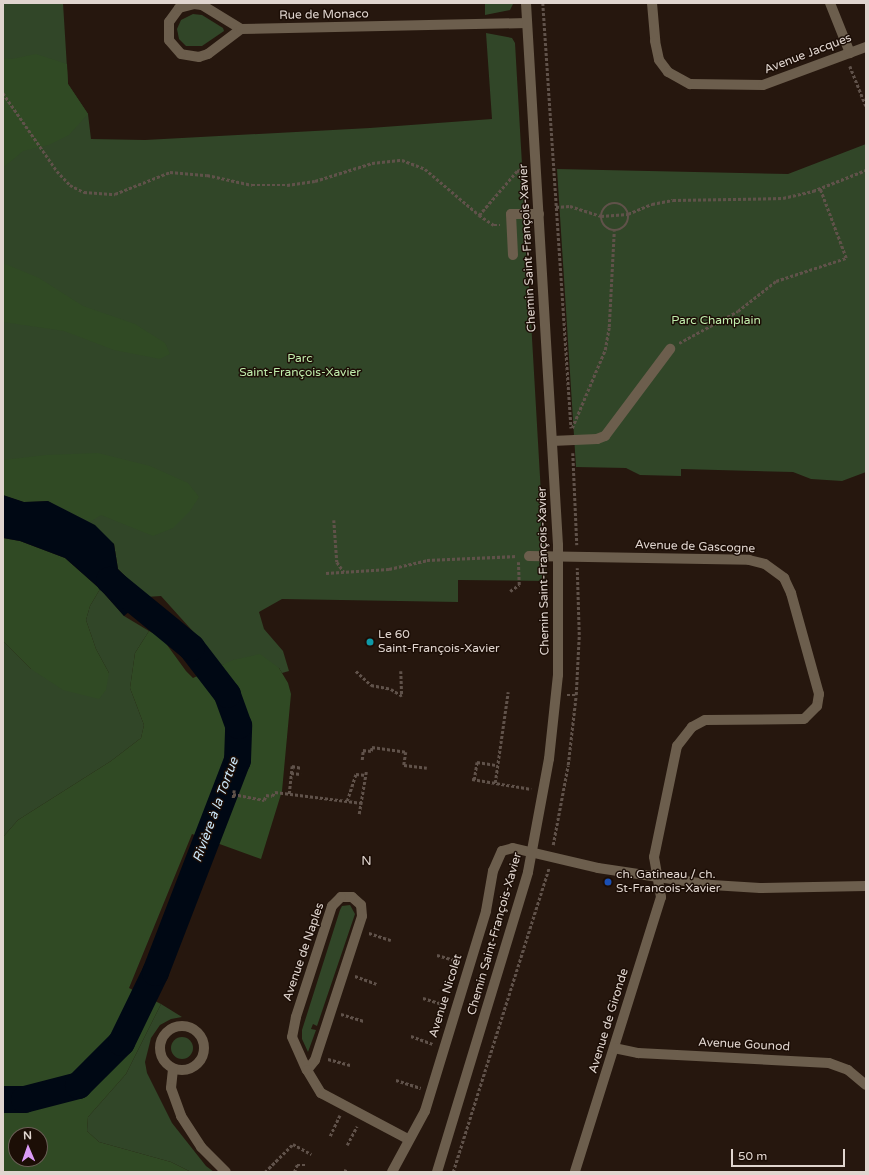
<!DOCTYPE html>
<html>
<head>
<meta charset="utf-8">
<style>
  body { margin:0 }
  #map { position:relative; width:869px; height:1175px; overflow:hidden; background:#26170e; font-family:"Varela Round",sans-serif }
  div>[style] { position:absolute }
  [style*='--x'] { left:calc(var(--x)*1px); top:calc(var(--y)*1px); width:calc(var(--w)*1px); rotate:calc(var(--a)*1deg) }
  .green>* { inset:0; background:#314628 }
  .round { border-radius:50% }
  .forest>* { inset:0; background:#304a24 }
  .water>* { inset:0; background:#000814 }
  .river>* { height:27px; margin:-13.5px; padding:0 13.5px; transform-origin:13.5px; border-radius:13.5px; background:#000814 }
  .path>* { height:2.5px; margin-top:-1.25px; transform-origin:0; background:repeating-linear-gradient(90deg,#60524a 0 3px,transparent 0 5px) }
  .path>.ring { margin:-1.25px; padding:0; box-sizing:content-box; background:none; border:2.5px solid #60524a; border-radius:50% }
  .minor>* { height:10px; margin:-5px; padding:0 5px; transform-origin:5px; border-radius:5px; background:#6c5e4d }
  .minor>.ring { margin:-5px; padding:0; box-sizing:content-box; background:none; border:10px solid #6c5e4d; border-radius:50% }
  .dots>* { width:11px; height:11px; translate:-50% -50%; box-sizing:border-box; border:2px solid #1c0e06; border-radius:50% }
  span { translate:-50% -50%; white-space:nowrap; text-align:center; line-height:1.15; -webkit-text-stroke:3px #1c0e06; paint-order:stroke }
  .street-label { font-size:12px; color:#e0d5cf }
  .park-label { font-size:12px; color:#c0edac }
  .poi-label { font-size:12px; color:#e0d5cf }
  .left { translate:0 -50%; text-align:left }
  .water-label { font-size:13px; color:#cce8fb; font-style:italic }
  .neighbourhood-label { font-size:13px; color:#e0d5cf; letter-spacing:1px }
  .frame { position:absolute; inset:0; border:4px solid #e0d5cf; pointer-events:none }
  .north { position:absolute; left:8px; top:1127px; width:40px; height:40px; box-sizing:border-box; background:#1c0e06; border:1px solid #6a5e56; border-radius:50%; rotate:358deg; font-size:11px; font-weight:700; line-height:16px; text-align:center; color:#e0d5cf }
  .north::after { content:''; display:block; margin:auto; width:14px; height:18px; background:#da9af6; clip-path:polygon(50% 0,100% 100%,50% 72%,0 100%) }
  .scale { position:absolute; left:731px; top:1149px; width:114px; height:18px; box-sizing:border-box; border:2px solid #e0d5cf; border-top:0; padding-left:5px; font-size:12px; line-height:14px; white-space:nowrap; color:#e0d5cf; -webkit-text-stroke:3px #1c0e06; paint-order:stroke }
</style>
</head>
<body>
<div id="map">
  <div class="green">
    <i style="clip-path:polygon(3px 3px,63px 3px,68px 84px,88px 114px,91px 139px,145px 140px,370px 128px,492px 119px,486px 33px,512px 38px,515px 43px,546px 581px,458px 580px,458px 602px,282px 599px,259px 612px,264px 629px,283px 651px,289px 671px,282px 673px,279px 668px,225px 664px,220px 666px,198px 637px,161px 596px,146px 597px,118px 569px,114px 544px,48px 501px,24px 502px,3px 495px)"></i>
    <i style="clip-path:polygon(485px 3px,513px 3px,513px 4px,510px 10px,485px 15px)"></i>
    <i style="clip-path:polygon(193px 14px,202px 15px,223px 28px,224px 31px,202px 46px,186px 46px,179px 39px,177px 29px,181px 20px)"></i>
    <i style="clip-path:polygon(866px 144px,866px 472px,842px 481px,811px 479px,793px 472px,681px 469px,681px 476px,640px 475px,626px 468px,576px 467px,557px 169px,788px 174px)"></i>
    <i style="clip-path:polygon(100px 589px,124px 616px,149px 631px,135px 653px,130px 688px,144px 725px,141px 738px,111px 761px,18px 820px,3px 837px,3px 641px,31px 669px,109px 673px,96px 649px,86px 620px,90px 606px)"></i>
    <i style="clip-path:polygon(350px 905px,355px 914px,317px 1026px,313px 1024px,311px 1029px,316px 1030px,308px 1052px,302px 1039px,302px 1030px,340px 910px,342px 906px)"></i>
    <i style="clip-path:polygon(161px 1004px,182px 1017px,171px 1019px,160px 1025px,151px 1038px,145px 1062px,147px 1073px,172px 1123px,206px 1166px,214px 1172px,191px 1172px,171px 1162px,99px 1142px,87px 1131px,88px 1117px,126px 1074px)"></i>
    <i class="round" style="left:171px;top:1037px;width:22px;height:22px"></i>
  </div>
  <div class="forest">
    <i style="clip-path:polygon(36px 54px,67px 64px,68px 84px,88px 114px,69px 135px,49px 145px,23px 151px,3px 168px,3px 58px,12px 59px)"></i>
    <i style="clip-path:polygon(3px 263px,39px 278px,83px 306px,135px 324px,165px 343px,170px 354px,160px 359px,114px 350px,64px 331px,3px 322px)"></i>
    <i style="clip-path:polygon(98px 453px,150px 466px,188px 483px,199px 497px,190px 511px,173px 528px,153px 536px,101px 515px,90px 522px,48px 501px,24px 502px,3px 495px,3px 460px,46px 455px)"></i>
    <i style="clip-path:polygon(3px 538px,20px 541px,65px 558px,100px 589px,90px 606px,86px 620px,96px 649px,109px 673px,106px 690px,99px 699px,63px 690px,31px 669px,3px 641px)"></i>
    <i style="clip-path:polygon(evenodd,149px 631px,162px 638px,186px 671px,193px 678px,233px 660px,260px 654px,279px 668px,288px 683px,291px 694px,282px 791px,261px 859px,192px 834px,129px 988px,161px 1004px,126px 1074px,88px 1117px,87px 1131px,99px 1142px,171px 1162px,191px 1172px,3px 1172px,3px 837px,18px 820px,111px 761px,141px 738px,144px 725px,130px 688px,135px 653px,149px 631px,16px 1135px,40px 1135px,40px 1159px,16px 1159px,16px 1135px)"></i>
  </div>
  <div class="water">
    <i style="clip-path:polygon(3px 495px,24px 502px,48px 501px,95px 525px,114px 544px,118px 569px,146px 597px,124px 616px,100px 589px,65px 558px,20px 541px,3px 538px)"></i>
  </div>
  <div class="river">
    <i style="--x:3;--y:1099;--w:21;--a:0"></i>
    <i style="--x:24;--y:1099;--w:56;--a:-14.5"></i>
    <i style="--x:78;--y:1085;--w:61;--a:-45"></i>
    <i style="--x:121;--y:1042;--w:78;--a:-64.1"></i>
    <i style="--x:155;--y:972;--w:227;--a:-68.9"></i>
    <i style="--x:237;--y:760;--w:35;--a:-88"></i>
    <i style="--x:238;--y:725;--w:33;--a:-110"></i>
    <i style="--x:227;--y:694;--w:59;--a:-127.5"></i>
    <i style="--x:191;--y:647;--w:106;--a:-140.7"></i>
  </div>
  <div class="path">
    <i style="--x:543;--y:3;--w:426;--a:86.2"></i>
    <i style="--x:850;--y:66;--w:43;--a:68.2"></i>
    <i style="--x:3;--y:93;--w:95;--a:55.3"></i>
    <i style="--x:57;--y:171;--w:19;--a:47"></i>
    <i style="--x:70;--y:185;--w:16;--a:27"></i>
    <i style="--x:84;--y:192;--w:31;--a:4"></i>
    <i style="--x:115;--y:194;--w:59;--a:-21.8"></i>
    <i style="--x:170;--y:172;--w:37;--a:5"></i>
    <i style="--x:207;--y:175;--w:46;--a:12.5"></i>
    <i style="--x:252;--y:185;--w:35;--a:0"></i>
    <i style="--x:287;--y:185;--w:28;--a:-8"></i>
    <i style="--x:315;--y:181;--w:60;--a:-17.5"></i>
    <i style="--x:372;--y:163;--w:30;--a:-6"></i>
    <i style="--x:402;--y:160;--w:25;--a:21"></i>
    <i style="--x:425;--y:169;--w:71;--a:40.4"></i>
    <i style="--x:479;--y:215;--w:18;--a:34"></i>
    <i style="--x:494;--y:225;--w:6;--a:0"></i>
    <i class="ring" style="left:601px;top:203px;width:25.5px;height:25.5px"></i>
    <i style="--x:556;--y:207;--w:14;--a:-4"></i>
    <i style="--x:570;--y:206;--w:33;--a:18"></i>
    <i style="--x:601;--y:216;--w:27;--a:-4"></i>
    <i style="--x:628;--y:214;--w:26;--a:-23"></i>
    <i style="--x:652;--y:204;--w:21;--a:-11"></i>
    <i style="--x:673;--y:200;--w:110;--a:-1"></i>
    <i style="--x:783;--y:198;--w:31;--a:-13"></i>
    <i style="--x:813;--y:191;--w:57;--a:-21.6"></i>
    <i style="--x:479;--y:215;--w:58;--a:-49.2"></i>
    <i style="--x:517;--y:171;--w:7;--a:-16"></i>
    <i style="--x:679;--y:343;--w:67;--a:-28.5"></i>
    <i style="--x:738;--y:311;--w:48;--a:-38.3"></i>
    <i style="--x:776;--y:281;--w:74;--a:-18.2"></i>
    <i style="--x:846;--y:258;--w:74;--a:-110.6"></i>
    <i style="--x:572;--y:428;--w:85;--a:-67.1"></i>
    <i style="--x:605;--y:350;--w:23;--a:-80"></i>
    <i style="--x:609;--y:327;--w:96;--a:-87"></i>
    <i style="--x:573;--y:453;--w:92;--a:87.5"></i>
    <i style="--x:334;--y:520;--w:42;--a:85.9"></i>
    <i style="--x:337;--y:562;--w:12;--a:55"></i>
    <i style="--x:326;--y:573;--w:63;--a:-3.6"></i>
    <i style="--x:389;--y:569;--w:39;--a:-13"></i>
    <i style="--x:427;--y:560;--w:90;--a:-2.5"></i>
    <i style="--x:510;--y:591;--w:11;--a:-34"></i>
    <i style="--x:519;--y:585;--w:23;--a:-92"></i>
    <i style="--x:356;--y:671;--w:21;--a:43"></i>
    <i style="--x:371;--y:685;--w:20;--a:11"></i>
    <i style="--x:391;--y:689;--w:13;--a:32"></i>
    <i style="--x:401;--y:671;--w:25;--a:88"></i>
    <i style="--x:567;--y:695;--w:9;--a:0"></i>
    <i style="--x:362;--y:760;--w:10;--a:-84"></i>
    <i style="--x:363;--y:750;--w:8;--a:7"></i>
    <i style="--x:371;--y:751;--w:4;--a:-76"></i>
    <i style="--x:372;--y:747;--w:34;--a:8"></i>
    <i style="--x:406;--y:752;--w:13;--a:99"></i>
    <i style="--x:404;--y:765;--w:23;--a:7"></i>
    <i style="--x:291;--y:773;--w:10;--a:6"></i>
    <i style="--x:472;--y:779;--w:60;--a:9.6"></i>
    <i style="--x:474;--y:780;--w:18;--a:-81"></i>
    <i style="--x:477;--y:762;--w:20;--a:9"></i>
    <i style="--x:495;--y:783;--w:92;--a:-81.9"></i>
    <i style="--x:233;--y:794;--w:32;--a:11"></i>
    <i style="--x:264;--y:800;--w:5;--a:-68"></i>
    <i style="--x:266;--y:795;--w:6;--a:9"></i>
    <i style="--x:272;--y:796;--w:5;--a:-53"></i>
    <i style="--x:275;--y:792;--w:88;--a:7.2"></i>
    <i style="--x:289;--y:794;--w:28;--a:-84"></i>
    <i style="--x:292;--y:766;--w:10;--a:11"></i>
    <i style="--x:233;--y:798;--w:8;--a:-83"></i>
    <i style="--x:347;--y:801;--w:28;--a:-72"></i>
    <i style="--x:356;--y:774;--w:10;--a:6"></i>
    <i style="--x:359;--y:814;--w:43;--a:-80.5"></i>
    <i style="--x:553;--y:845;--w:81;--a:-79.4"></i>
    <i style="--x:568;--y:765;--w:70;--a:-83.5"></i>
    <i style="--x:576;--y:695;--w:60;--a:-87.1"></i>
    <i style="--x:579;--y:635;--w:67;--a:-91.7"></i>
    <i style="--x:369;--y:933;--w:23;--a:18"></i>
    <i style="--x:437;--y:955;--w:22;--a:16"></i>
    <i style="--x:355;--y:976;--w:23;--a:20"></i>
    <i style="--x:423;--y:998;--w:24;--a:17"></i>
    <i style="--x:341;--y:1014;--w:24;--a:17"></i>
    <i style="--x:411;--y:1036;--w:23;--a:20"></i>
    <i style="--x:328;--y:1059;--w:23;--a:15"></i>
    <i style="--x:396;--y:1080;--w:26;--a:18"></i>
    <i style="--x:330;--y:1136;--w:23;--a:-65"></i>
    <i style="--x:347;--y:1145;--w:21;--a:-62"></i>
    <i style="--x:344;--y:1170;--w:5;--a:22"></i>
    <i style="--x:265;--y:1172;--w:40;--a:-45"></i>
    <i style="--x:293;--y:1144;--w:21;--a:29"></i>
    <i style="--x:294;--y:1172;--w:8;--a:-67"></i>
    <i style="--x:297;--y:1165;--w:9;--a:0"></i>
    <i style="--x:453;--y:1172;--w:319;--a:-72.5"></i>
  </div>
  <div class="minor">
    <i style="--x:652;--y:3;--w:38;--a:85"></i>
    <i style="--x:655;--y:41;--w:19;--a:78"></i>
    <i style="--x:659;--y:60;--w:15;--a:53"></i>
    <i style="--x:668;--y:72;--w:25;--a:29"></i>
    <i style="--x:690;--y:84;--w:73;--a:0.8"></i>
    <i style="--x:763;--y:85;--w:110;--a:-20.3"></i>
    <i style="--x:830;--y:3;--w:54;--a:68.2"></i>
    <i style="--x:194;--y:4;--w:8;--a:7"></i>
    <i style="--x:202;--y:5;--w:46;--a:31.6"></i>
    <i style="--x:241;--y:29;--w:41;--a:142.9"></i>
    <i style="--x:208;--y:54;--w:9;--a:162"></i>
    <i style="--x:199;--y:57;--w:18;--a:-171"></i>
    <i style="--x:181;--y:54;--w:18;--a:-131"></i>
    <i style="--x:169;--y:40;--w:18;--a:-90"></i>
    <i style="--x:169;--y:22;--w:17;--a:-54"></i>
    <i style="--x:179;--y:8;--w:16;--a:-15"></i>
    <i style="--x:241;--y:29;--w:286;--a:-1.2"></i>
    <i style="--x:513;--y:255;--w:41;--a:-92.8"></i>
    <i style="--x:511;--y:214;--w:28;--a:0"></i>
    <i style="--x:552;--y:441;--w:45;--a:-2.5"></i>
    <i style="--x:597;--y:439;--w:9;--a:-21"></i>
    <i style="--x:605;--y:436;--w:109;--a:-53.2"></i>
    <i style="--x:529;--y:556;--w:220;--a:1"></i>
    <i style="--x:749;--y:560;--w:16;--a:14"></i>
    <i style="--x:765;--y:564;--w:24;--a:36"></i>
    <i style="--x:784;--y:578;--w:17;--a:65"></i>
    <i style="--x:791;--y:593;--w:105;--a:74.5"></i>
    <i style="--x:819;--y:694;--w:12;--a:99"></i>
    <i style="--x:817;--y:706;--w:18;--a:135"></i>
    <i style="--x:804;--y:719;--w:99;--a:179.4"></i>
    <i style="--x:705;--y:720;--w:15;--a:152"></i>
    <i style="--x:692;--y:727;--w:24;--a:128"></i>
    <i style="--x:677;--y:746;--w:113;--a:101.7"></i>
    <i style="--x:654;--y:857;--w:41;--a:80.1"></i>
    <i style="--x:661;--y:897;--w:288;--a:107.4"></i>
    <i class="ring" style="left:160px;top:1026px;width:34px;height:34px"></i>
    <i style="--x:614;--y:1048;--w:25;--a:12"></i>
    <i style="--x:638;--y:1053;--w:191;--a:3"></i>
    <i style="--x:829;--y:1063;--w:20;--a:20"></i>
    <i style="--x:848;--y:1070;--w:23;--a:40"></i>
    <i style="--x:173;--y:1069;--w:19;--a:96"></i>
    <i style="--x:171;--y:1088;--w:30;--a:70"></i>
    <i style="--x:181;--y:1116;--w:37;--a:57"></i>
    <i style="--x:201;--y:1147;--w:35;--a:45"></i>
    <i style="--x:307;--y:1070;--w:13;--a:-51"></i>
    <i style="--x:315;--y:1060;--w:151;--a:-71.9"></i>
    <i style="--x:362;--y:916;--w:11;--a:-95"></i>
    <i style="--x:361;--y:905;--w:12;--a:-138"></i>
    <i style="--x:352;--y:897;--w:11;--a:180"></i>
    <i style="--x:341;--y:897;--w:13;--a:135"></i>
    <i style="--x:332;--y:906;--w:117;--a:108"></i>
    <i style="--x:296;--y:1017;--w:20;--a:101"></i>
    <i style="--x:292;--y:1037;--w:36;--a:66"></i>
    <i style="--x:307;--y:1070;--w:27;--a:59"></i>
    <i style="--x:321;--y:1093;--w:98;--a:27.9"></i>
    <i style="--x:392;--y:1172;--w:69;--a:-61.6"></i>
    <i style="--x:425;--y:1111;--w:209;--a:-73"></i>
    <i style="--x:486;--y:911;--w:41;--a:-80.1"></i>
    <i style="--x:493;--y:871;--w:22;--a:-66"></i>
    <i style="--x:502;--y:851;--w:11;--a:-15"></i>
    <i style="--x:513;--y:848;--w:87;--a:13.2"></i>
    <i style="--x:598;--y:868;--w:115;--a:8.5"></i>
    <i style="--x:712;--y:885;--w:48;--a:3.6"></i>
    <i style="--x:760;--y:888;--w:106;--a:-1.1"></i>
    <i style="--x:437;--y:1172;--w:313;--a:-73.1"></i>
    <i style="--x:528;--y:872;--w:115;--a:-79.5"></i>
    <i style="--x:549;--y:759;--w:84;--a:-83.9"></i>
    <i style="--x:558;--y:675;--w:130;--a:-90"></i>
    <i style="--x:558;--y:545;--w:543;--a:-93.38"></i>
  </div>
  <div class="dots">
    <i style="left:370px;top:642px;background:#0f9aa8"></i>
    <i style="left:608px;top:882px;background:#1a4fb4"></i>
  </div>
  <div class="street-label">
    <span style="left:324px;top:15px;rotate:-1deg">Rue de Monaco</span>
    <span style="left:808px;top:54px;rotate:-21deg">Avenue Jacques</span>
    <span style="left:528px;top:248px;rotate:-93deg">Chemin Saint-François-Xavier</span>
    <span style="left:695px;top:547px;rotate:2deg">Avenue de Gascogne</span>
    <span style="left:544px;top:571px;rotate:-91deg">Chemin Saint-François-Xavier</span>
    <span style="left:495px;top:934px;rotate:-74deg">Chemin Saint-François-Xavier</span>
    <span style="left:304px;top:952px;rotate:-71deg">Avenue de Naples</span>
    <span style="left:446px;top:996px;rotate:-73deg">Avenue Nicolet</span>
    <span style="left:609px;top:1021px;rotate:-73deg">Avenue de Gironde</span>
    <span style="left:744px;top:1045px;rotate:3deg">Avenue Gounod</span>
  </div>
  <div class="park-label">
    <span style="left:716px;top:321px">Parc Champlain</span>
    <span style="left:300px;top:366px">Parc<br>Saint-François-Xavier</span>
  </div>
  <div class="poi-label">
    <span class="left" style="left:378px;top:642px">Le 60<br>Saint-François-Xavier</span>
    <span class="left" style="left:616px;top:882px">ch. Gatineau / ch.<br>St-Francois-Xavier</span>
  </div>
  <div class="water-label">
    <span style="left:216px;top:810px;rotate:-70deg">Rivière à la Tortue</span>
  </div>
  <div class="neighbourhood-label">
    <span style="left:367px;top:861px">N</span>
  </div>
  <div class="frame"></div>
  <div class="north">N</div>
  <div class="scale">50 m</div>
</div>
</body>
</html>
